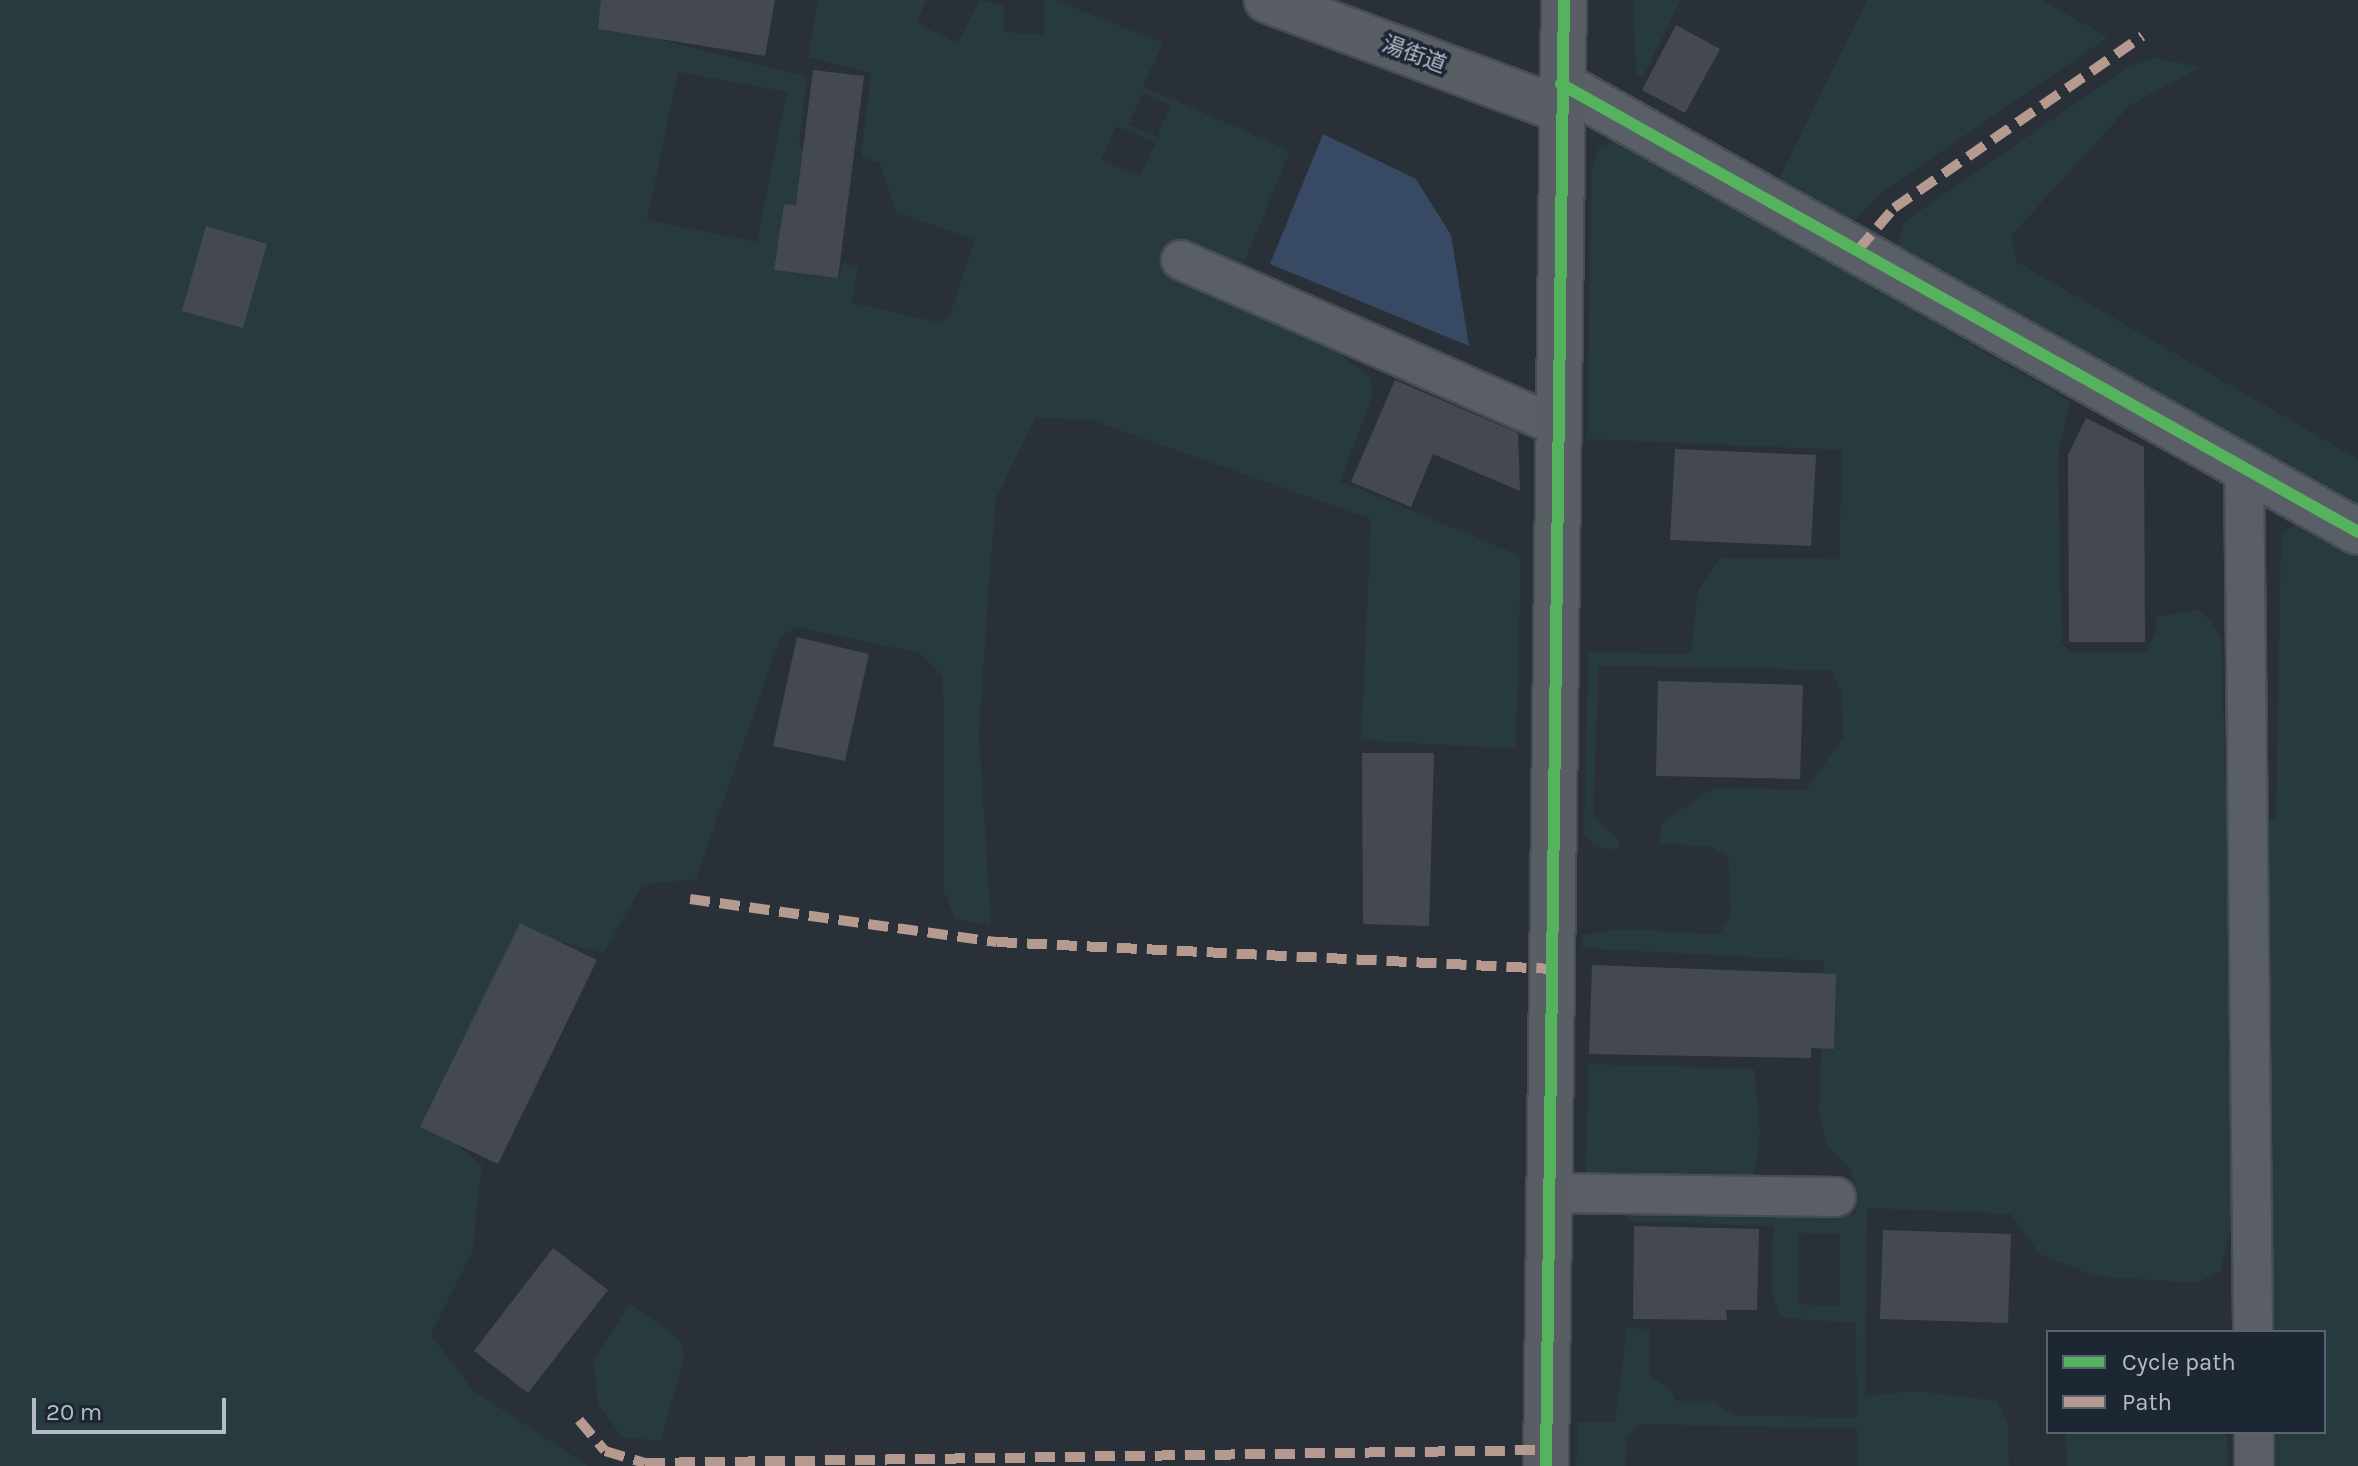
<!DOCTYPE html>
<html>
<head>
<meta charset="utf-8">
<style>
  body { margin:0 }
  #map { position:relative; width:2358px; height:1466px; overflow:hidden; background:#2a3038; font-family:Karla,"Noto Sans JP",sans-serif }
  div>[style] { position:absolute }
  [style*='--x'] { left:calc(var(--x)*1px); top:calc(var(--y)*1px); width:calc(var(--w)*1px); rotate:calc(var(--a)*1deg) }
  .green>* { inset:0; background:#273a3e }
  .water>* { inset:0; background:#384963 }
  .building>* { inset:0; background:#444950 }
  .roads { filter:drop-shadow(2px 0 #484c53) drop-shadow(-2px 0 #484c53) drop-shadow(0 2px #484c53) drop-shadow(0 -2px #484c53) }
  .lane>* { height:38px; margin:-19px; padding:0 19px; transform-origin:19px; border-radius:19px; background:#5a5e66 }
  .street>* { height:44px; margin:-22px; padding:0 22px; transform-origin:22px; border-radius:22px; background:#5a5e66 }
  .secondary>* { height:44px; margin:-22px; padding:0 22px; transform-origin:22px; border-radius:22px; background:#595d64 }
  .quiet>* { height:10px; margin-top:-5px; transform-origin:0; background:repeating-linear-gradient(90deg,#b69a8f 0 20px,transparent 0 30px) }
  .cycleway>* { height:12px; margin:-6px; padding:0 6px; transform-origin:6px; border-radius:6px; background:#56b35d }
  span { translate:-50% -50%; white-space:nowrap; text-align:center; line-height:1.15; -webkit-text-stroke:7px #1d2633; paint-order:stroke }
  .street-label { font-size:22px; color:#b4bcc9 }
  .legend { position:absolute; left:2046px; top:1330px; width:280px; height:104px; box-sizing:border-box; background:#1d2633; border:2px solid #59626f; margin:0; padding:10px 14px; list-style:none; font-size:24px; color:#b4bcc9 }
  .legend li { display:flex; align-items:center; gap:16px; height:40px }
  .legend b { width:40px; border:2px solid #59626f }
  .scale { position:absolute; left:32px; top:1398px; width:194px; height:36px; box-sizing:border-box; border:4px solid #b4bcc9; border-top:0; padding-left:10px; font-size:24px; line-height:28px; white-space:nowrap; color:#b4bcc9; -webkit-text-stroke:6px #1d2633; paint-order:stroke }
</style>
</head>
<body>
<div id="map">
  <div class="green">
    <i style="clip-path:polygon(evenodd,0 0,668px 0,661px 40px,807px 77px,799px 144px,831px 207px,784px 204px,774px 270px,838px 278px,844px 263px,858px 266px,852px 303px,938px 322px,950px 315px,975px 240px,896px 212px,880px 163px,861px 157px,871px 73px,808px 57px,818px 0,927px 0,916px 23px,958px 43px,979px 0,1004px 5px,1005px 32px,1043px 35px,1044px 0,1056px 0,1163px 43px,1143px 86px,1290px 151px,1238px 278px,1370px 377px,1374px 393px,1340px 481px,1521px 556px,1516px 749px,1361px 740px,1371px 519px,1091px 420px,1035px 418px,996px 499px,988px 596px,979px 735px,991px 925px,955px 919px,944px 892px,943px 676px,920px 653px,796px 627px,781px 636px,696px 879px,642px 885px,604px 953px,521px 932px,429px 1122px,482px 1165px,472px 1253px,431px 1335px,474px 1391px,588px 1466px,0 1466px,0 0,678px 72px,787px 92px,757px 242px,647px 220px,678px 72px,0 0,1143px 93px,1171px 105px,1157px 137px,1128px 125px,1143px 93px,0 0,1116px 126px,1156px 143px,1140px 176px,1101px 160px,1116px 126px)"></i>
    <i style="clip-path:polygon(1633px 0,1681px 0,1643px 77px,1636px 74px)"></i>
    <i style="clip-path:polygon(1867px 0,2041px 0,2108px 37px,1881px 193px,1854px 221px,1779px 179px)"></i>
    <i style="clip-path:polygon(2155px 57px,2200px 68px,2130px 105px,2011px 236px,2017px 262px,2358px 459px,2358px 508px,1897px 250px,1904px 222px,2125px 69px)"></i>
    <i style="clip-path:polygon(evenodd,1617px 140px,2070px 401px,2058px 456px,2062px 642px,2069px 652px,2145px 652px,2156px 633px,2155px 617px,2198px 610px,2210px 620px,2221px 637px,2227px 818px,2276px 821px,2281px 534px,2300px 522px,2358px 554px,2358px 1466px,2269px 1466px,2269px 1432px,2324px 1432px,2324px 1332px,2269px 1332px,2269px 1229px,2230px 1232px,2220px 1272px,2195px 1283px,2094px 1276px,2039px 1254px,2011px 1214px,1867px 1208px,1865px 1396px,1916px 1391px,1997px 1401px,2008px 1425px,2009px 1466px,1858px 1466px,1857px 1429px,1639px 1424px,1627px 1438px,1625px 1466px,1576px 1466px,1578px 1422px,1615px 1422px,1627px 1328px,1649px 1329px,1649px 1376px,1670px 1388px,1676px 1401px,1713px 1401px,1733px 1415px,1857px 1418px,1856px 1323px,1781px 1318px,1771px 1289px,1773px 1226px,1628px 1221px,1629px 1211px,1856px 1215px,1851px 1170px,1827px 1145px,1819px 1111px,1824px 961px,1582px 948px,1583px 935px,1620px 929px,1719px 934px,1731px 915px,1728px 856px,1708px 846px,1660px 844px,1661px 823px,1715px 787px,1806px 790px,1843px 737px,1842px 694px,1832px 670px,1599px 666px,1593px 816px,1619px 841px,1619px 850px,1595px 847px,1584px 835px,1588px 652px,1691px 654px,1698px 590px,1720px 558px,1839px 559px,1842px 450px,1587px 439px,1592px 167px,1600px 146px,1617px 140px,1799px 1233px,1840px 1234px,1840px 1307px,1799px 1304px,1799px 1233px)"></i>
    <i style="clip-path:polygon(1588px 1064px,1754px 1069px,1760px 1130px,1755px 1173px,1743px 1183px,1690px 1183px,1682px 1174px,1586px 1172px)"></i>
    <i style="clip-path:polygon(630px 1303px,681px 1340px,684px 1357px,661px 1441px,622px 1437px,598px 1404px,594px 1360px)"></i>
    <i style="clip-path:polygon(2066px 1432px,2227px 1432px,2228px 1466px,2067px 1466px)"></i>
  </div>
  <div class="water">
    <i style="clip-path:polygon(1323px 134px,1416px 179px,1451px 235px,1469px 346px,1270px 264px)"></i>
  </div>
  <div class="building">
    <i style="clip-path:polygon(601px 0,775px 0,765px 56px,598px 29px)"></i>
    <i style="clip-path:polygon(1676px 25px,1720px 49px,1685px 113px,1642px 90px)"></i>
    <i style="clip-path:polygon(813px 70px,864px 76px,838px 278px,774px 270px,784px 204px,796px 205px)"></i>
    <i style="clip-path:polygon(206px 226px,267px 244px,243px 328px,182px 311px)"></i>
    <i style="clip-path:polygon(1395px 380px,1518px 433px,1520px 491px,1433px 454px,1411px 507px,1351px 482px)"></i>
    <i style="clip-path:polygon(2086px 418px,2144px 447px,2145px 642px,2069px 642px,2068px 455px)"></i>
    <i style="clip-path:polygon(1675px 449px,1816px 455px,1811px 546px,1670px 540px)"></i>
    <i style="clip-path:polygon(797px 637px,869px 654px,845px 761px,773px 746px)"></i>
    <i style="clip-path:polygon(1658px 681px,1803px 685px,1800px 779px,1656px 776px)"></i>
    <i style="clip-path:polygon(1362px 753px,1434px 753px,1429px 926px,1363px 924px)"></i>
    <i style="clip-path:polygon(520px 923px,597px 960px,498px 1164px,420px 1127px)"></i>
    <i style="clip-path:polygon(1592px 965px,1836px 974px,1834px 1049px,1811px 1048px,1811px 1058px,1589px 1054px)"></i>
    <i style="clip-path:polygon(1634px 1226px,1759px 1229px,1757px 1310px,1726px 1310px,1727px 1320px,1633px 1319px)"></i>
    <i style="clip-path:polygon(1883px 1230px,2011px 1234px,2008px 1323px,1880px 1319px)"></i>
    <i style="clip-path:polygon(553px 1248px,608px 1290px,528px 1393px,474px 1351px)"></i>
  </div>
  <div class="roads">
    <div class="lane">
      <i style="--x:1181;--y:260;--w:411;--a:23.8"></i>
      <i style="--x:2244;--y:467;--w:865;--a:89.4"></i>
      <i style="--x:1550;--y:1193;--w:286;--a:0.8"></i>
      <i style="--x:2254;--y:1432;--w:34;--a:90"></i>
    </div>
    <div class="street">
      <i style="--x:1561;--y:84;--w:914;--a:29.34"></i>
    </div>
    <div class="secondary">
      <i style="--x:1267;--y:0;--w:314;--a:20.5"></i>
      <i style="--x:1546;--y:1466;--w:1466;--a:-89.3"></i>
    </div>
  </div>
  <div class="quiet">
    <i style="--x:1858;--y:250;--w:55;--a:-49.4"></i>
    <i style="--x:1894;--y:208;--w:302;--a:-34.7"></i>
    <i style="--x:690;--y:899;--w:310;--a:8"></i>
    <i style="--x:997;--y:942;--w:558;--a:2.78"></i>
    <i style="--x:579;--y:1420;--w:40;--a:50"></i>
    <i style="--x:605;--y:1451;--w:42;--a:16.7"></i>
    <i style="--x:645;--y:1463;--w:902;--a:-0.83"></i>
  </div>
  <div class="cycleway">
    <i style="--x:1561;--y:84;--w:914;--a:29.34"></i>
    <i style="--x:1546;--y:1466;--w:1466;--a:-89.3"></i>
  </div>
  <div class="street-label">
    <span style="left:1414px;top:55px;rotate:20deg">湯街道</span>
  </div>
  <ul class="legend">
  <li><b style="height:10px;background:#56b35d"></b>Cycle path</li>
  <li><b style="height:10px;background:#b69a8f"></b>Path</li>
  </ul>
  <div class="scale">20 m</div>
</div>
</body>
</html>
